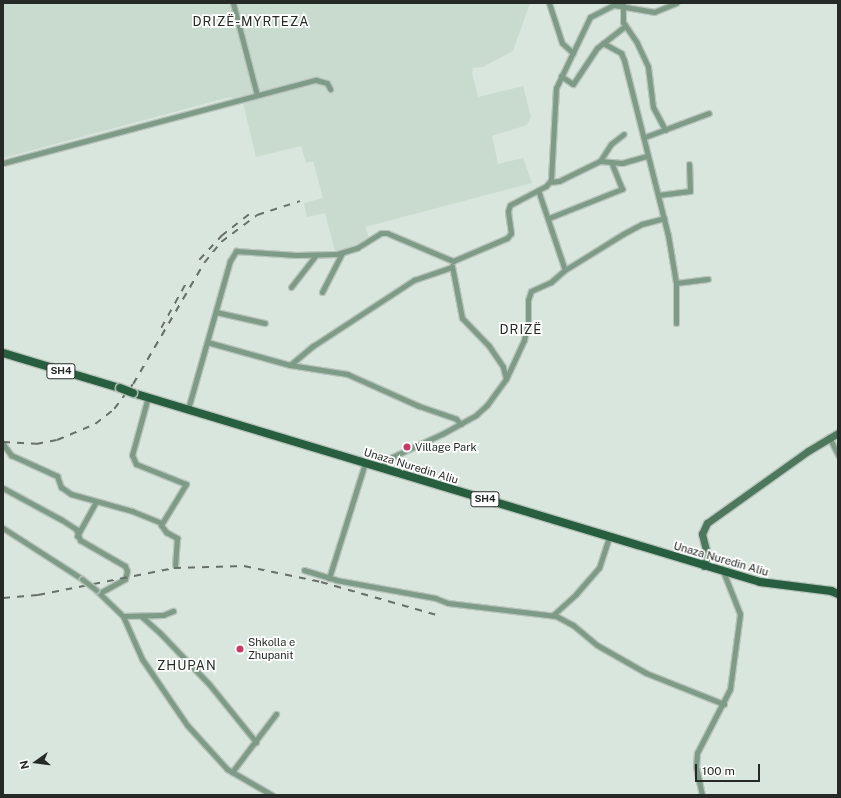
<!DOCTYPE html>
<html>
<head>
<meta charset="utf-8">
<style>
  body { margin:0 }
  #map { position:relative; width:841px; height:798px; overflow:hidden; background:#d9e6dd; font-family:"Public Sans",sans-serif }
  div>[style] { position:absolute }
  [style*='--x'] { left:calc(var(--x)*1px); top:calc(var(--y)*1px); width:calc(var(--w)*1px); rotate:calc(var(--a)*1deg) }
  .built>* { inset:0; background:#c8dbce }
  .roads { filter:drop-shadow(1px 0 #b9c4bc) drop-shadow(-1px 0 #b9c4bc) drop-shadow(0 1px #b9c4bc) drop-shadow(0 -1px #b9c4bc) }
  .street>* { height:5px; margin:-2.5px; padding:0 2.5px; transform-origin:2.5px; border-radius:2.5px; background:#7e9b88 }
  .secondary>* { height:7px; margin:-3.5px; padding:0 3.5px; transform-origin:3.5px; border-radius:3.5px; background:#4d785d }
  .primary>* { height:8px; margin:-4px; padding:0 4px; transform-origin:4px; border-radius:4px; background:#275e3f }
  .rail>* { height:1.5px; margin-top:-0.75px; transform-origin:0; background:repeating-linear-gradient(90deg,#676f69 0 7px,transparent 0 14px) }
  .bridges { filter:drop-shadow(1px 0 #b9c4bc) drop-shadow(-1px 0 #b9c4bc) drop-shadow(0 1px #b9c4bc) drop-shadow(0 -1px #b9c4bc) }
  .street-bridge>* { height:5px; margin:-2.5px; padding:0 2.5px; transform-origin:2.5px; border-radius:2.5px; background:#7e9b88 }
  .primary-bridge>* { height:8px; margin:-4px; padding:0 4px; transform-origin:4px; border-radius:4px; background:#275e3f }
  .dots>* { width:11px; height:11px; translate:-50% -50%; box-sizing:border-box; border:2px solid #fff; border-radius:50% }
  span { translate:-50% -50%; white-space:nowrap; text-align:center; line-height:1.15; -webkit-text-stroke:3.5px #fff; paint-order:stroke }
  .shield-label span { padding:1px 3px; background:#fff; border:1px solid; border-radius:3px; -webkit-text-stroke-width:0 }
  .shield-label { font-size:10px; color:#252a26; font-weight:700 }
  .poi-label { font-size:11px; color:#252a26 }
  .left { translate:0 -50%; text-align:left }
  .street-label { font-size:11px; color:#252a26 }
  .quarter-label { font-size:13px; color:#252a26; letter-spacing:1px }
  .frame { position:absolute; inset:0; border:4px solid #252a26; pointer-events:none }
  .north { position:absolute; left:16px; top:742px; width:40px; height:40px; -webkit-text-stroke:3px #fff; paint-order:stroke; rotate:256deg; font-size:11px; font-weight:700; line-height:16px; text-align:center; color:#252a26 }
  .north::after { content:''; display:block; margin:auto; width:14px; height:18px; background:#252a26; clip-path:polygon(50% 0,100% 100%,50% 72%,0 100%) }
  .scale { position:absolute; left:695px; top:764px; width:65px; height:18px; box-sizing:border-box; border:2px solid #252a26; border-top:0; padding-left:5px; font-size:12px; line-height:14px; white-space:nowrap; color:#252a26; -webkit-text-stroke:3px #fff; paint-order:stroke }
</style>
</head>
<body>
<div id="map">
  <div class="built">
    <i style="clip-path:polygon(3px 3px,530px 3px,513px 51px,483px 67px,473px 68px,472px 73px,478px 97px,523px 86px,531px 117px,527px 125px,492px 136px,498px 164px,523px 158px,532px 183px,365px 227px,369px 237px,352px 247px,335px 251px,325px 213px,307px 217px,304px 203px,323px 198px,313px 161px,306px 163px,301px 146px,256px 157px,243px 103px,230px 97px,3px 158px)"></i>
  </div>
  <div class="roads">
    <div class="street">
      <i style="--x:233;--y:3;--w:95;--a:75.4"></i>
      <i style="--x:549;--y:3;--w:42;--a:72"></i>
      <i style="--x:562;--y:43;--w:15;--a:42"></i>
      <i style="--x:623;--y:4;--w:18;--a:90"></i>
      <i style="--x:623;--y:22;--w:25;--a:56"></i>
      <i style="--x:637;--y:43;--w:26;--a:65"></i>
      <i style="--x:648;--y:67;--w:40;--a:82.9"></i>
      <i style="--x:653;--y:107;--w:26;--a:62"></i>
      <i style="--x:603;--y:43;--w:21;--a:29"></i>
      <i style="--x:621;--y:53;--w:8;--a:67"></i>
      <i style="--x:624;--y:60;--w:180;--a:75.9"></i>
      <i style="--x:668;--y:235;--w:49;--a:80.5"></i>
      <i style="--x:676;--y:283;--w:32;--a:-7"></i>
      <i style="--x:561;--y:76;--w:14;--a:34"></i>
      <i style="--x:573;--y:84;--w:43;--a:-56.3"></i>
      <i style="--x:597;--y:48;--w:36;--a:-38"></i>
      <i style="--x:645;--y:137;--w:68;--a:-20.6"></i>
      <i style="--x:600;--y:161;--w:20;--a:-57"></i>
      <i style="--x:611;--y:144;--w:16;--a:-38"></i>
      <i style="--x:3;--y:163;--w:324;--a:-14.9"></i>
      <i style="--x:316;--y:80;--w:11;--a:15"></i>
      <i style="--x:327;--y:83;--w:7;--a:63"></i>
      <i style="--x:550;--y:182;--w:9;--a:-6"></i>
      <i style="--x:559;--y:181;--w:46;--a:-26"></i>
      <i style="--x:600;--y:161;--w:22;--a:5"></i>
      <i style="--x:622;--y:163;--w:26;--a:-16"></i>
      <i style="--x:538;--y:190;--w:84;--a:71.4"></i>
      <i style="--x:658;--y:195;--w:32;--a:-7"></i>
      <i style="--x:690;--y:191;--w:27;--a:-92"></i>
      <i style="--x:549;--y:218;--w:79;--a:-21.7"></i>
      <i style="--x:622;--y:189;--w:29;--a:-112"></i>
      <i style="--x:452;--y:266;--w:53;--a:79.1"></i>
      <i style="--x:462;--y:318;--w:39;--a:46"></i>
      <i style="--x:489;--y:346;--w:25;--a:56"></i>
      <i style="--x:503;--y:367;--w:12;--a:76"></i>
      <i style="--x:291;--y:287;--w:39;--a:-52"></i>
      <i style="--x:322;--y:292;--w:44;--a:-62.9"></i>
      <i style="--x:216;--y:312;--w:50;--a:12.7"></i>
      <i style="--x:676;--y:323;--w:40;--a:-90"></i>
      <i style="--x:207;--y:342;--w:86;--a:15.5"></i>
      <i style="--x:290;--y:365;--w:58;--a:9"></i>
      <i style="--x:347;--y:374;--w:79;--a:24"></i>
      <i style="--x:419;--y:406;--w:39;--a:19"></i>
      <i style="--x:456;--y:419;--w:7;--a:45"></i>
      <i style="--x:290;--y:365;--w:30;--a:-40"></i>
      <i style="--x:313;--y:346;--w:121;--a:-33.2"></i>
      <i style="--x:414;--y:280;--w:39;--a:-19"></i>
      <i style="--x:148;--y:397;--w:60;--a:105.4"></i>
      <i style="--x:132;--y:455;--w:10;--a:66"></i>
      <i style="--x:136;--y:464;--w:54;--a:21.8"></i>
      <i style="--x:186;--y:484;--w:48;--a:121.4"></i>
      <i style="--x:161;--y:525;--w:9;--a:54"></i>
      <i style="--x:166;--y:532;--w:13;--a:29"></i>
      <i style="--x:177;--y:538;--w:27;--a:94"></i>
      <i style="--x:188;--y:409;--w:154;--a:-74.2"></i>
      <i style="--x:230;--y:261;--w:12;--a:-59"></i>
      <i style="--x:236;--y:251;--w:60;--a:3.8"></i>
      <i style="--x:296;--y:255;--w:41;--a:-1.4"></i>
      <i style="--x:337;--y:254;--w:21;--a:-17"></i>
      <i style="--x:357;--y:248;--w:28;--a:-32"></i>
      <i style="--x:381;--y:233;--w:6;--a:0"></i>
      <i style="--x:387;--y:233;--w:72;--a:23"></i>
      <i style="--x:453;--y:261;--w:59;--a:-23.1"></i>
      <i style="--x:507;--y:238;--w:6;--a:-51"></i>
      <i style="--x:511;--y:233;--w:22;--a:-98"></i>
      <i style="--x:508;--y:211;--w:6;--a:-72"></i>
      <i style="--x:510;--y:205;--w:41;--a:-27.8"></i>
      <i style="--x:546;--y:186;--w:8;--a:-50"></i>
      <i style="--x:551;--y:180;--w:92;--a:-86.9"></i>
      <i style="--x:556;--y:88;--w:79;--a:-64.4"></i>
      <i style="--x:590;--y:17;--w:27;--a:-27"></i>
      <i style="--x:614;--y:5;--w:41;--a:9.9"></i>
      <i style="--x:654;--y:12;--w:24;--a:-22"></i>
      <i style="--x:829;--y:437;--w:20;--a:63"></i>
      <i style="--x:3;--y:444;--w:14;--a:54"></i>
      <i style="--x:11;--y:455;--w:51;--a:24.5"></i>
      <i style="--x:57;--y:476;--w:12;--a:70"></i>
      <i style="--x:61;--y:487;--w:12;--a:35"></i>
      <i style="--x:71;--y:494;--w:63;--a:15.6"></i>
      <i style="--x:132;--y:511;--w:32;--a:22"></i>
      <i style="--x:380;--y:468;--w:14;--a:-45"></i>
      <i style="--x:390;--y:458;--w:57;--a:-24.8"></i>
      <i style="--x:442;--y:434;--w:39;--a:-29"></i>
      <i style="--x:476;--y:415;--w:15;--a:-42"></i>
      <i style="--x:487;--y:405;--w:32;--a:-54"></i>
      <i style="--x:506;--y:379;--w:43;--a:-65.2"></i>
      <i style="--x:524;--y:340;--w:17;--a:-77"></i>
      <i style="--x:528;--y:323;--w:23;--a:-90"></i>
      <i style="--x:528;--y:300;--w:9;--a:-72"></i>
      <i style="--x:531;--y:291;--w:22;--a:-24"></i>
      <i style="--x:551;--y:282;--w:18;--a:-41"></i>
      <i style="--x:565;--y:270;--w:68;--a:-31.8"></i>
      <i style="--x:623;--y:234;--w:21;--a:-28"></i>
      <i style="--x:642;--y:224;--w:23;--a:-15"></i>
      <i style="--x:3;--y:488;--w:67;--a:28.5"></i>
      <i style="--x:62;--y:520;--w:17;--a:33"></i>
      <i style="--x:76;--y:529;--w:12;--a:70"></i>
      <i style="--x:80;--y:540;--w:52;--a:30"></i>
      <i style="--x:125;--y:566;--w:5;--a:68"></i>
      <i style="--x:127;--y:571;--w:8;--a:104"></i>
      <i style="--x:125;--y:579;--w:29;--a:151"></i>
      <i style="--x:3;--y:528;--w:94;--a:32.8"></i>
      <i style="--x:77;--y:536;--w:39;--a:-61"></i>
      <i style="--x:304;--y:570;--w:34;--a:17"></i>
      <i style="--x:336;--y:580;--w:101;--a:10.3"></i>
      <i style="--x:435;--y:598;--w:14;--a:21"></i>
      <i style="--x:448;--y:603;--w:109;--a:6.9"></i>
      <i style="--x:556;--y:616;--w:19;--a:28"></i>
      <i style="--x:573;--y:625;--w:31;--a:40"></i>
      <i style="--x:597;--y:645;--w:56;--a:29.7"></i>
      <i style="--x:646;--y:673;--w:84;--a:21.7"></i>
      <i style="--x:329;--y:578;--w:121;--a:-72.6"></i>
      <i style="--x:96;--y:590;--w:37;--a:44"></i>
      <i style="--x:123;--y:616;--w:47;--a:66.2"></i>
      <i style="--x:142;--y:659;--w:80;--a:55.7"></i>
      <i style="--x:187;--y:725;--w:59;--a:47.7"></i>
      <i style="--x:227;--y:769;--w:52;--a:30"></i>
      <i style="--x:553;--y:615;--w:31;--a:-42"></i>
      <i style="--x:576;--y:594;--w:35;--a:-49"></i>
      <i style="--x:599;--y:568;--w:33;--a:-72"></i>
      <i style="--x:123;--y:616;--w:40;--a:-1.4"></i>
      <i style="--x:163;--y:615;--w:11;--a:-22"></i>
      <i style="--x:141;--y:616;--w:25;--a:42"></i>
      <i style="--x:160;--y:633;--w:71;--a:46.1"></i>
      <i style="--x:209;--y:684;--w:75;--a:51"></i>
      <i style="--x:232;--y:772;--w:73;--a:-52.8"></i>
      <i style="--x:702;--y:795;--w:29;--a:-102"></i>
      <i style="--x:696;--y:767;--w:14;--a:-86"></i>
      <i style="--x:697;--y:753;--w:72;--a:-62.7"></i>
      <i style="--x:730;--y:689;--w:76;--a:-82.4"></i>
      <i style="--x:740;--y:614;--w:46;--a:-111.6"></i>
    </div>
    <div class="secondary">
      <i style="--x:704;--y:566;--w:12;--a:-76"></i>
      <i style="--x:707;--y:554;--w:21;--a:-104"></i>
      <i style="--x:702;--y:534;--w:12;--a:-66"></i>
      <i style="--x:707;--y:523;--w:124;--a:-35.5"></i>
      <i style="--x:808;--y:451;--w:35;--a:-31"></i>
    </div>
    <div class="primary">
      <i style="--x:3;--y:353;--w:122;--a:16.7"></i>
      <i style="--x:133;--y:393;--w:655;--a:16.77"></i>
      <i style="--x:760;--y:582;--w:72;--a:7.2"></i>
      <i style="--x:831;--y:591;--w:8;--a:23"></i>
    </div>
  </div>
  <div class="rail">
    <i style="--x:199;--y:260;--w:33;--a:-47"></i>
    <i style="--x:221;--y:236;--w:37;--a:-38"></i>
    <i style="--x:161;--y:328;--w:54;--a:-61"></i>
    <i style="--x:3;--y:442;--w:33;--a:3"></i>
    <i style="--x:36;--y:444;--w:21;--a:-11"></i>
    <i style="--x:57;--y:440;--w:41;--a:-22.8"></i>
    <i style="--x:95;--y:424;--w:24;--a:-38"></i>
    <i style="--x:114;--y:409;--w:31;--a:-53"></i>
    <i style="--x:133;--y:384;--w:140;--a:-59.6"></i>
    <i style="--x:204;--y:263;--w:27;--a:-51"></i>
    <i style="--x:221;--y:242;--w:45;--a:-36.9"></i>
    <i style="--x:257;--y:215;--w:45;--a:-18"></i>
    <i style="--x:3;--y:598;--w:35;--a:-5"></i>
    <i style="--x:38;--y:595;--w:139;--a:-11.2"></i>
    <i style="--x:174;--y:568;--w:70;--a:-1.6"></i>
    <i style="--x:244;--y:566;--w:79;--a:11.7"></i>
    <i style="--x:321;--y:582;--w:124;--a:15.9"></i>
  </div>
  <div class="bridges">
    <div class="street-bridge">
      <i style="--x:82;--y:579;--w:18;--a:38"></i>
    </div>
    <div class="primary-bridge">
      <i style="--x:120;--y:388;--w:14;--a:21"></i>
    </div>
  </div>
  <div class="dots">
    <i style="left:407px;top:447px;background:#c73a67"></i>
    <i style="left:240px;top:649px;background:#c73a67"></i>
  </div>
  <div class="shield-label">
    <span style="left:61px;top:371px">SH4</span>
    <span style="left:485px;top:499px">SH4</span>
  </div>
  <div class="poi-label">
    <span class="left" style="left:415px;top:447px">Village Park</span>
    <span class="left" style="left:248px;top:649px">Shkolla e<br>Zhupanit</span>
  </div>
  <div class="street-label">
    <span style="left:411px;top:466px;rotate:17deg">Unaza Nuredin Aliu</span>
    <span style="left:721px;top:559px;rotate:16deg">Unaza Nuredin Aliu</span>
  </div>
  <div class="quarter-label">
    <span style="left:251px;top:22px">DRIZË-MYRTEZA</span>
    <span style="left:521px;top:330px">DRIZË</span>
    <span style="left:187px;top:666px">ZHUPAN</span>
  </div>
  <div class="frame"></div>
  <div class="north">N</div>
  <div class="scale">100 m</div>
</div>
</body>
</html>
